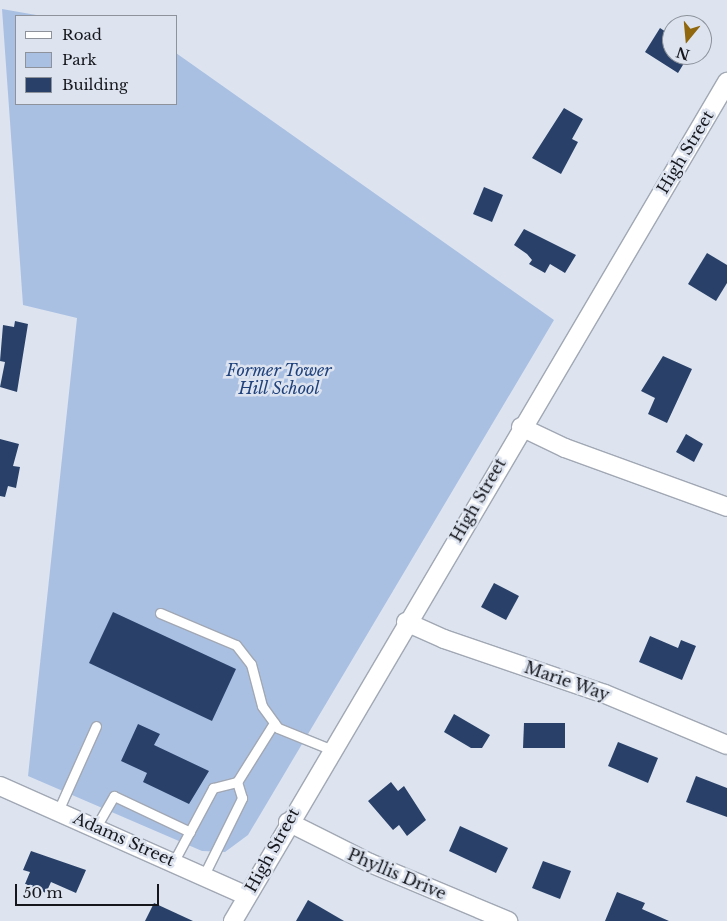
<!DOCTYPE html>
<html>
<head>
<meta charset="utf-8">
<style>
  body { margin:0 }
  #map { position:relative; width:727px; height:921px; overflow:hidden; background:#dde4f0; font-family:"Libre Baskerville",serif }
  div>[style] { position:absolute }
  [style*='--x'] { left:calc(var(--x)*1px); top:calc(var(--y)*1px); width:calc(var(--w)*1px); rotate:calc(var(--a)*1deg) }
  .green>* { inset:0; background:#aac0e3 }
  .building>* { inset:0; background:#294169 }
  .roads { filter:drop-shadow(1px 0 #a1a8b4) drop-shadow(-1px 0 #a1a8b4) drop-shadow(0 1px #a1a8b4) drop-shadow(0 -1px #a1a8b4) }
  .lane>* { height:9px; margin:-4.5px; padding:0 4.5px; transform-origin:4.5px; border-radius:4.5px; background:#fff }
  .street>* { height:18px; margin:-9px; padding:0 9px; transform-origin:9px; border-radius:9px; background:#fff }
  span { translate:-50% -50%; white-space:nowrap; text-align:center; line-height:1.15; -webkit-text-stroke:5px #dde4f0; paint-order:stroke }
  .street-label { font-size:16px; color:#15171c }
  .park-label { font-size:16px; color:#20427c; font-style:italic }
  .legend { position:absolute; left:15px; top:15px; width:162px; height:90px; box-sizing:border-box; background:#dde4f0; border:1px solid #8d929b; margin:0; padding:6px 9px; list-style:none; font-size:15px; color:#15171c }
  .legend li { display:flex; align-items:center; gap:10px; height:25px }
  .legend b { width:25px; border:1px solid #8d929b }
  .north { position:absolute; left:662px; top:15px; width:50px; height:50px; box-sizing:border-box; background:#dde4f0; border:1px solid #8d929b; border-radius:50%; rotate:197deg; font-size:14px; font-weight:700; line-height:20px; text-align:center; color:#15171c }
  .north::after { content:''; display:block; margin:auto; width:18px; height:22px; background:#90670d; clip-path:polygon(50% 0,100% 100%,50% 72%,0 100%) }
  .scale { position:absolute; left:15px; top:884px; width:144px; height:22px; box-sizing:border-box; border:2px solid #15171c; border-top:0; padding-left:6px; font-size:15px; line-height:18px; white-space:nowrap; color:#15171c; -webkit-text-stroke:4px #dde4f0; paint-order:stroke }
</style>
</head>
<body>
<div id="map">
  <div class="green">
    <i style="clip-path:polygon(2px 9px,42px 16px,16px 16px,16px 104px,176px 104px,176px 53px,554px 320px,248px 835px,225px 852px,202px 851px,28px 776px,77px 318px,23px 305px)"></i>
  </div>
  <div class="building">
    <i style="clip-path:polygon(660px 28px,672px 36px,672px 55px,689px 55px,678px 73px,645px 52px)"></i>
    <i style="clip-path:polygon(564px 108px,583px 119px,572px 139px,578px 142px,561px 174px,532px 158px)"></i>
    <i style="clip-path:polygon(484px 187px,503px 195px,492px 222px,473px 214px)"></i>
    <i style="clip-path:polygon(524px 229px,576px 255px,565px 273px,550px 264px,545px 273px,529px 264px,532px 260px,527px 254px,514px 245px)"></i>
    <i style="clip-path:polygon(707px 253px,727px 265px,727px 283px,716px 301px,688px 284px)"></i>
    <i style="clip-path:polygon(15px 321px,28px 324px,17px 392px,0 387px,5px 362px,0 361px,3px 325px,14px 327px)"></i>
    <i style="clip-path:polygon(663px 356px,692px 369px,667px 423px,648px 414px,655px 398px,641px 391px)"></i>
    <i style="clip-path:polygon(686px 434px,703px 444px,694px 462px,676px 452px)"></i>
    <i style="clip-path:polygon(0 439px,19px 444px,13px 466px,20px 467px,16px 488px,8px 486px,5px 497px,0 496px)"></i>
    <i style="clip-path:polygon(494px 583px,519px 596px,506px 620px,481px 607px)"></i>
    <i style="clip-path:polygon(113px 612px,236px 669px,212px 721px,89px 663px)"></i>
    <i style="clip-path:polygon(650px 636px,678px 648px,681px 640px,696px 646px,682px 680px,639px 662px)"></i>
    <i style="clip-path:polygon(454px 714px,490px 735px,482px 748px,471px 748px,444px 732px)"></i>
    <i style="clip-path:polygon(524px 723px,565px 723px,565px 748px,523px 748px)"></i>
    <i style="clip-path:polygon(138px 724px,160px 734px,154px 745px,209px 771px,189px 804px,143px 782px,147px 773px,121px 761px)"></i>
    <i style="clip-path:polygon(618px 742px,658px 758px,648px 783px,608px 766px)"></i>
    <i style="clip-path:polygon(696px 776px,727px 788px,727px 817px,686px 802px)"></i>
    <i style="clip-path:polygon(391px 782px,398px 791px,404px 786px,426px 820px,407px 836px,399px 825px,393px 830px,368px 801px)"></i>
    <i style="clip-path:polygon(460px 826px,508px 848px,496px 873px,449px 851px)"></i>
    <i style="clip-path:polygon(31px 851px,86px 870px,76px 893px,51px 882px,46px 893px,25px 884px,30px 872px,23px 870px)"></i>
    <i style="clip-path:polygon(543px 861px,571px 871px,560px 899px,532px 888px)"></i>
    <i style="clip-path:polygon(617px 892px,645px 903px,642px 909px,669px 921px,605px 921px)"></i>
    <i style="clip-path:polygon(308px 900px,344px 921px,296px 921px)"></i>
    <i style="clip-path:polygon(154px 903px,193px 921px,145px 921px)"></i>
  </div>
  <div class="roads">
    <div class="lane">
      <i style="--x:160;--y:613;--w:82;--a:22.8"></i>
      <i style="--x:236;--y:645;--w:24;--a:52"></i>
      <i style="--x:251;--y:664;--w:43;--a:75.3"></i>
      <i style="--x:262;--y:706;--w:27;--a:54"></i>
      <i style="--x:278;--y:728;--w:56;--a:22"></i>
      <i style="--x:58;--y:811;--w:93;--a:-65.9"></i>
      <i style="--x:96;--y:827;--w:36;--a:-60"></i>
      <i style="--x:114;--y:796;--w:84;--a:25.3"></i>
      <i style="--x:174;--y:861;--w:83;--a:-61.9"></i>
      <i style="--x:213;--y:788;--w:25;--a:-14"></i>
      <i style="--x:204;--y:875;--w:86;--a:-63.7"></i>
      <i style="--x:242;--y:798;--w:17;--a:-107"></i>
      <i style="--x:237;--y:782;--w:70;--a:-57.9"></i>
    </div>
    <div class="street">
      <i style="--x:521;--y:427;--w:49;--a:25.5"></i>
      <i style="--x:565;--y:448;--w:172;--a:20"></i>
      <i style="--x:406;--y:622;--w:42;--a:24.1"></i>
      <i style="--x:444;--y:639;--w:170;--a:18.9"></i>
      <i style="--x:605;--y:694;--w:132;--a:22.7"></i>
      <i style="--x:0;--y:786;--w:270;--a:24"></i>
      <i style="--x:288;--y:822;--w:92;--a:26.6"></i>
      <i style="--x:370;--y:863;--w:150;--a:22.8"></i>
      <i style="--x:233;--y:921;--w:974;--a:-59.51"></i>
    </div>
  </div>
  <div class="street-label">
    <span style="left:685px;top:152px;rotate:-59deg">High Street</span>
    <span style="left:478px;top:500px;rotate:-60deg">High Street</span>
    <span style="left:567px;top:681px;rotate:19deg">Marie Way</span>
    <span style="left:124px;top:839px;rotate:24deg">Adams Street</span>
    <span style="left:272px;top:850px;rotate:-61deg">High Street</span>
    <span style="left:397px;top:874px;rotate:23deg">Phyllis Drive</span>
  </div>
  <div class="park-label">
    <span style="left:279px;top:379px">Former Tower<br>Hill School</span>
  </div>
  <ul class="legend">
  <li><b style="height:6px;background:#fff"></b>Road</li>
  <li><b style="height:14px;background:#aac0e3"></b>Park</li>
  <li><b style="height:14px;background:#294169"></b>Building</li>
  </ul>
  <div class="north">N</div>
  <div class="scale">50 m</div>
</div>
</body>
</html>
